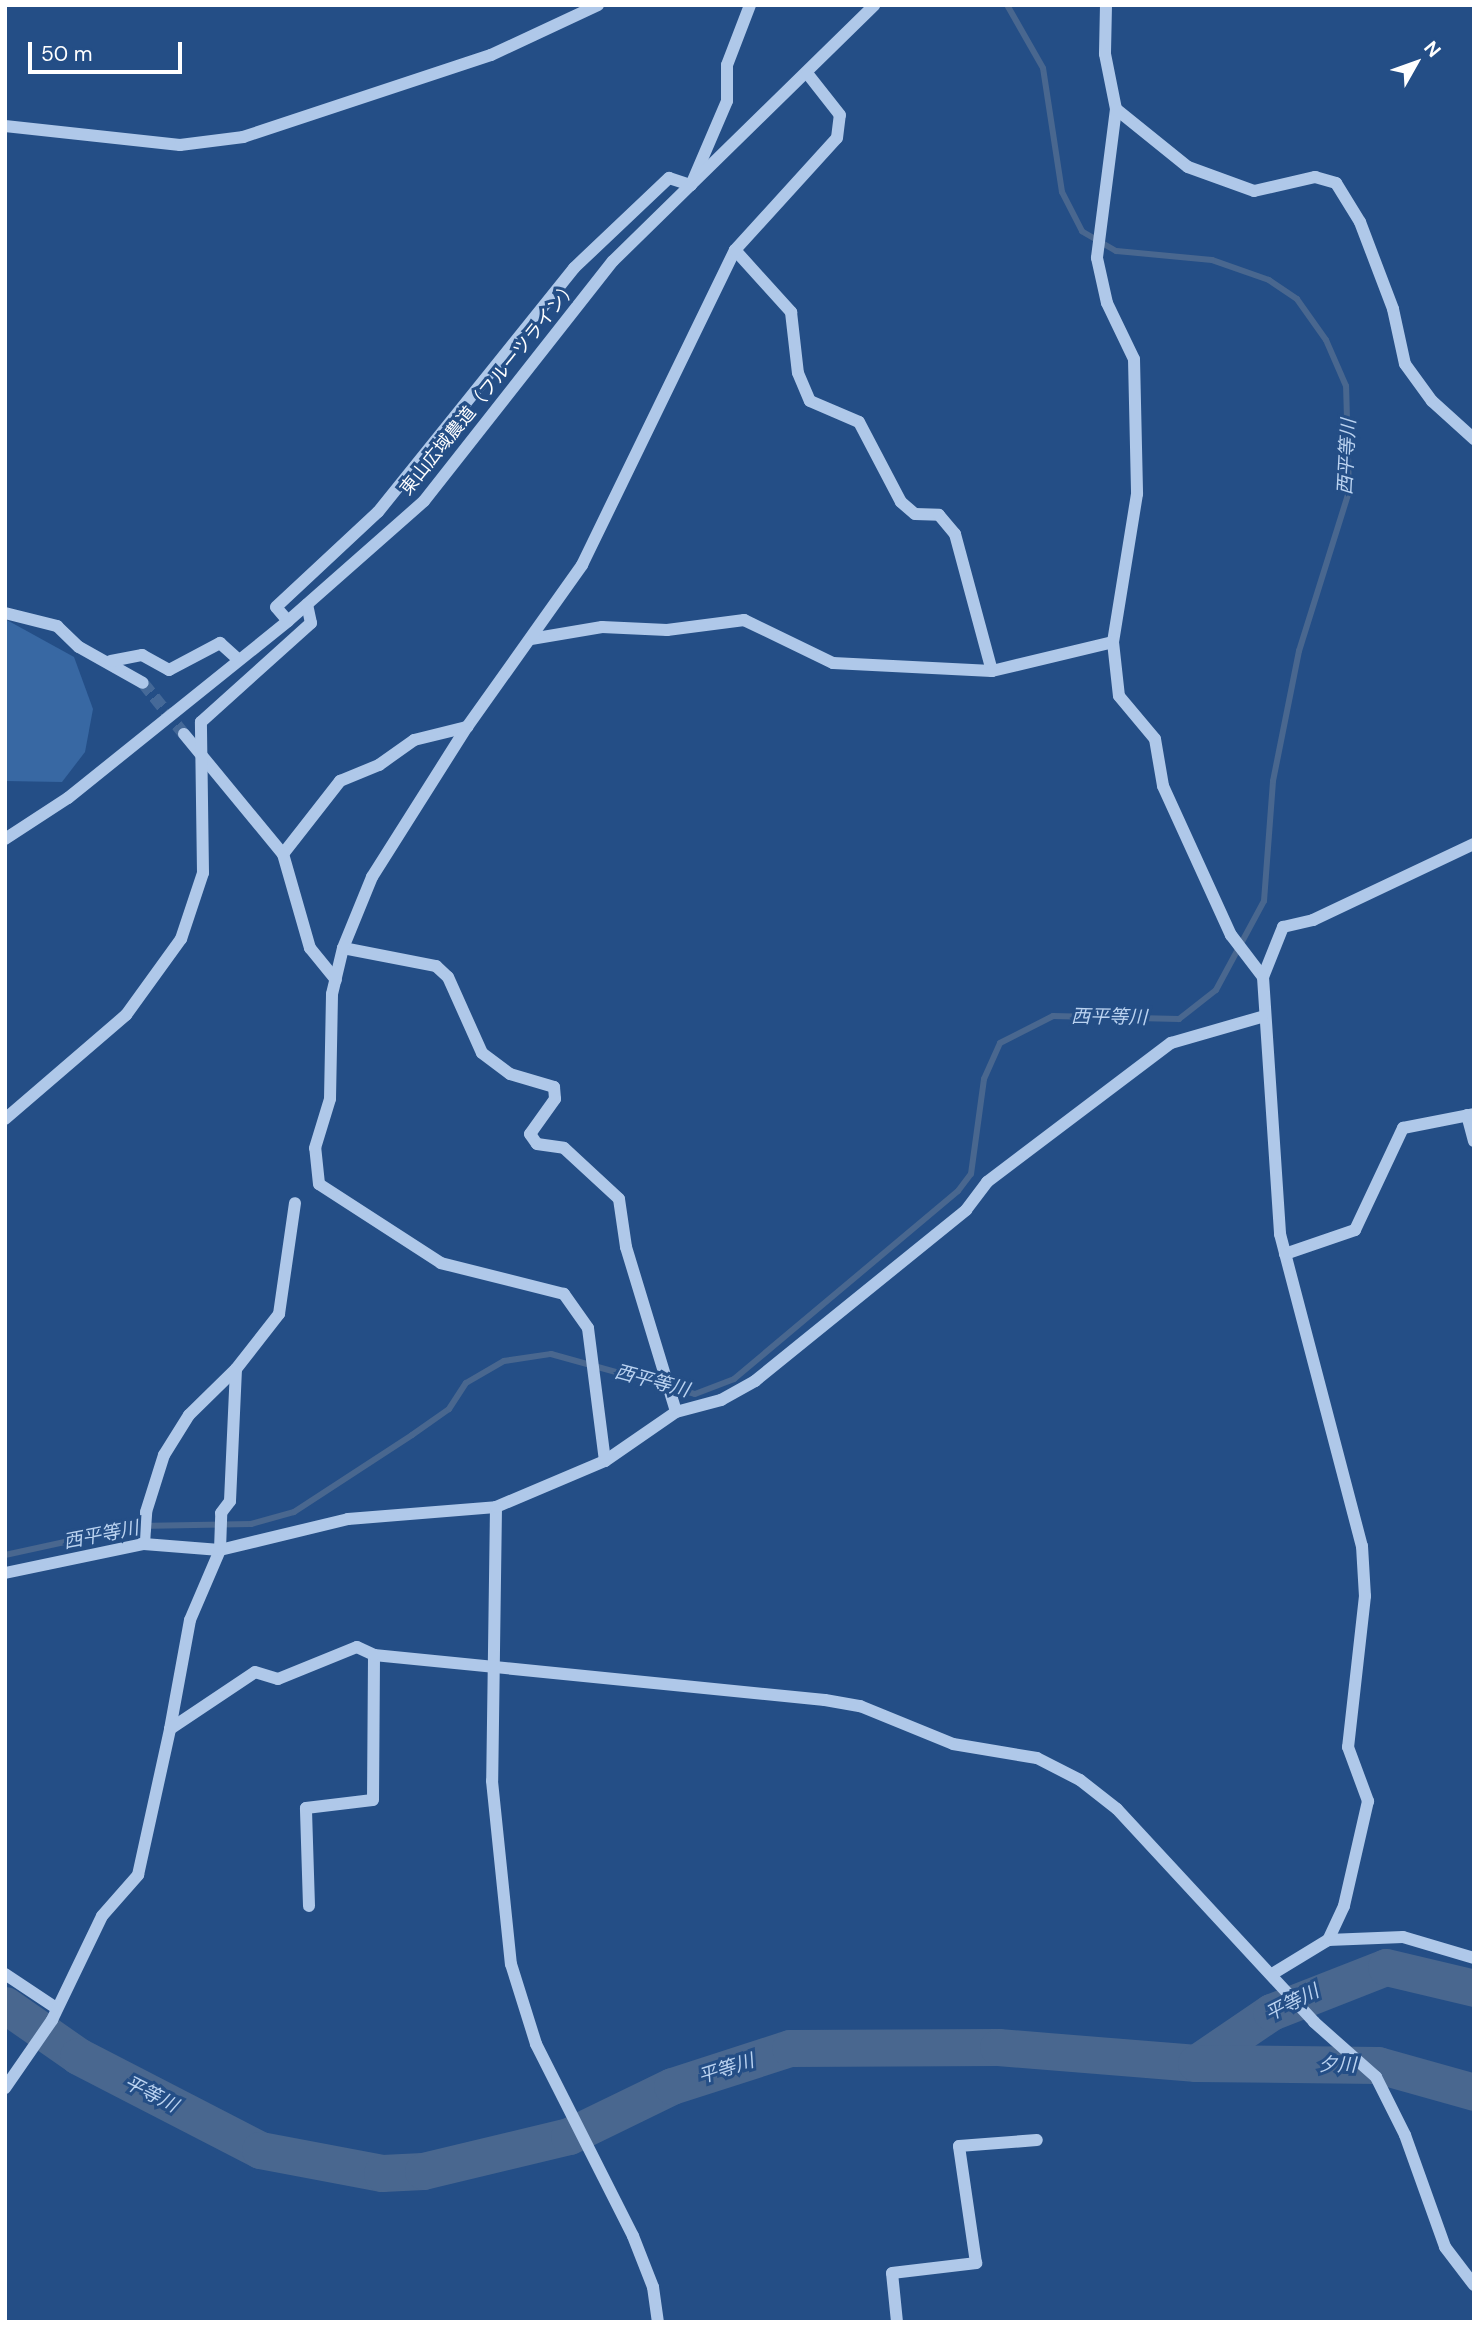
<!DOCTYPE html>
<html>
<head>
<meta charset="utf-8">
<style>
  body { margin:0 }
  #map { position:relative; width:1479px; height:2327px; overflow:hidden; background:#244e86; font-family:"DM Sans","Noto Sans JP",sans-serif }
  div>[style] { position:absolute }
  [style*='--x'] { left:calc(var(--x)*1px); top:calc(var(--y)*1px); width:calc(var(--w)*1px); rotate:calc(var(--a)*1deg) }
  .green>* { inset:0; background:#3868a3 }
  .stream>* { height:6px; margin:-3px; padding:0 3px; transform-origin:3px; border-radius:3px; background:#49678f }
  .river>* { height:37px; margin:-18.5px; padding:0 18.5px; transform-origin:18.5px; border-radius:18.5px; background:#49678f }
  .minor-tunnel>* { height:12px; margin-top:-6px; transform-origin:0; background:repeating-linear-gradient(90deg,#456998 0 12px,transparent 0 18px) }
  .minor>* { height:12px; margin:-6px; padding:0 6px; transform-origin:6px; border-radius:6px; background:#afc8e9 }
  span { translate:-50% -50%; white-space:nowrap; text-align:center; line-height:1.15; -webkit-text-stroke:6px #244e86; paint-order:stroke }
  .street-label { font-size:18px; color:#fff }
  .water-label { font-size:19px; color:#bad2f0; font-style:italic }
  .frame { position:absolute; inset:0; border:7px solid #fff; pointer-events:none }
  .north { position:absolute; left:1381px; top:28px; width:70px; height:70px; -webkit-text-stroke:5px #244e86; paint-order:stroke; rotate:50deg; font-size:19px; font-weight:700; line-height:28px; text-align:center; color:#fff }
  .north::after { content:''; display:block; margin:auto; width:24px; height:32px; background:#fff; clip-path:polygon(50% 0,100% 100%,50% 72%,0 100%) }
  .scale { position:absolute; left:28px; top:42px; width:154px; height:32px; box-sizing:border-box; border:4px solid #fff; border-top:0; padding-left:9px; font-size:21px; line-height:24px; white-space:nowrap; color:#fff; -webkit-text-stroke:5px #244e86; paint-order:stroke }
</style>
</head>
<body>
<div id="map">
  <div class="green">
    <i style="clip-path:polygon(5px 619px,74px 657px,93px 709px,85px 752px,62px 782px,5px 781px)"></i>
  </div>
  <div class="stream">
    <i style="--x:5;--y:1555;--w:136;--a:-12.3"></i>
    <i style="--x:138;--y:1526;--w:113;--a:-1"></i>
    <i style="--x:251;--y:1524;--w:45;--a:-15.6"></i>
    <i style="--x:294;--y:1512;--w:141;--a:-33.1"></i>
    <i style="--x:412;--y:1435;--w:45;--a:-35.1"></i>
    <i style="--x:449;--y:1409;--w:31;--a:-57"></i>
    <i style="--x:466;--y:1383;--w:44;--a:-30.1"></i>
    <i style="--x:504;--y:1361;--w:48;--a:-8.5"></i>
    <i style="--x:551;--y:1354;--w:149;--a:15.5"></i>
    <i style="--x:695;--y:1394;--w:42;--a:-21"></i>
    <i style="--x:734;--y:1379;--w:292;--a:-40"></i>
    <i style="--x:958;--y:1191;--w:21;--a:-53"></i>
    <i style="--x:971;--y:1174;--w:96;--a:-82.2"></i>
    <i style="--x:984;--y:1079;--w:39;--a:-66"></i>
    <i style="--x:1000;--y:1043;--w:59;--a:-27"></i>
    <i style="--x:1053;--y:1016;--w:126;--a:1.4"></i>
    <i style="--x:1179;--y:1019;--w:47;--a:-38.1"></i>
    <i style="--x:1216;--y:990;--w:101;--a:-61.7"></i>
    <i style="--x:1264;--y:901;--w:120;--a:-85.7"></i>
    <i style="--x:1273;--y:781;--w:133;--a:-78.7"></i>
    <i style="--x:1299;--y:651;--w:168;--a:-72.6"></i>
    <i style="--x:1349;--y:491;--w:105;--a:-91.6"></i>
    <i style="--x:1346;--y:386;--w:50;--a:-113.5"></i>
    <i style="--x:1326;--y:340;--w:50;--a:-125.3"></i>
    <i style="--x:1297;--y:299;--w:34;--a:-146"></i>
    <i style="--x:1269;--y:280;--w:60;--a:-160.7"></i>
    <i style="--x:1212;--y:260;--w:96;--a:-174.6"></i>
    <i style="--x:1116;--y:251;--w:39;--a:-150"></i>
    <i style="--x:1082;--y:231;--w:44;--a:-117.1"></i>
    <i style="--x:1062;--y:192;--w:125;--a:-98.7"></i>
    <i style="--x:1043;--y:68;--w:73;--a:-119.7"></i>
  </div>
  <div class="river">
    <i style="--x:5;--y:2005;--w:89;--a:34.9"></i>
    <i style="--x:78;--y:2056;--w:205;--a:27.3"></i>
    <i style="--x:260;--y:2150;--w:124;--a:10.7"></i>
    <i style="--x:382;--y:2173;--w:41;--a:-2.8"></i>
    <i style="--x:423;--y:2171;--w:150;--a:-13.5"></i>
    <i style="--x:569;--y:2136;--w:114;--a:-25.9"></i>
    <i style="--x:672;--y:2086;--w:124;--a:-17.9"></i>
    <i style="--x:790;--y:2048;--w:208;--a:-0.3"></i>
    <i style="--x:998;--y:2047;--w:199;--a:4.6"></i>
    <i style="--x:1196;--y:2063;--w:91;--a:-34.2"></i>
    <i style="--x:1271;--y:2012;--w:123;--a:-21.4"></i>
    <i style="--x:1386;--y:1967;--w:90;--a:13.4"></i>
    <i style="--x:1196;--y:2063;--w:182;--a:0.6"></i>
    <i style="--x:1378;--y:2065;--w:100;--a:15.7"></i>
  </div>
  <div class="minor-tunnel">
    <i style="--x:143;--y:683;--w:65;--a:51.2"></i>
  </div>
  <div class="minor">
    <i style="--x:1106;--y:5;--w:49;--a:91.2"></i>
    <i style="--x:1105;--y:54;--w:56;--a:78.7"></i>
    <i style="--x:1116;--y:109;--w:150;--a:97.3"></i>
    <i style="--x:1097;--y:258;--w:46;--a:77.5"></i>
    <i style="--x:1107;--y:303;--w:62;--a:64.3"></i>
    <i style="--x:1134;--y:359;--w:135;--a:88.7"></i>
    <i style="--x:1137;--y:494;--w:150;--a:99.2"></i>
    <i style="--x:1113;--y:642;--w:54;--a:83.7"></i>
    <i style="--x:1119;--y:696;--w:56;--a:50.1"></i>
    <i style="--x:1155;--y:739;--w:48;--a:80.3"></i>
    <i style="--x:1163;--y:786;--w:164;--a:65.5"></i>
    <i style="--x:1231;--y:935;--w:53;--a:52.7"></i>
    <i style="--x:1263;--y:977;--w:258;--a:86.2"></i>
    <i style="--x:1280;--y:1234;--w:323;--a:75.3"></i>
    <i style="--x:1362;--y:1546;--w:50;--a:86.6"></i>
    <i style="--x:1365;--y:1596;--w:152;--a:96.4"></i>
    <i style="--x:1348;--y:1747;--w:58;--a:69.7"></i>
    <i style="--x:1368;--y:1801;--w:108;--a:102.9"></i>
    <i style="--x:1344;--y:1906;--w:38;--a:115"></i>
    <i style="--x:1328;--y:1940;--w:66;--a:148.7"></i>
    <i style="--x:1116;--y:109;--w:92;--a:38.9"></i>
    <i style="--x:1188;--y:167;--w:70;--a:20"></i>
    <i style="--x:1254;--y:191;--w:63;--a:-12.9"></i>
    <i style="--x:1315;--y:177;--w:22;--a:16"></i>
    <i style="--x:1336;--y:183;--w:46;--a:58.4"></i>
    <i style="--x:1360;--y:222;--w:93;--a:69.2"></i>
    <i style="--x:1393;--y:309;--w:56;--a:77.7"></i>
    <i style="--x:1405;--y:364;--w:46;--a:53.9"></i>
    <i style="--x:1432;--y:401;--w:57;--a:42.1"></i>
    <i style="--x:5;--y:126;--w:176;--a:6.2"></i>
    <i style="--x:180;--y:145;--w:64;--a:-7.2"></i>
    <i style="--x:243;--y:137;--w:261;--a:-18.3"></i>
    <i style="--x:491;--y:55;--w:118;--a:-25"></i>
    <i style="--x:735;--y:250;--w:84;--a:47.9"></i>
    <i style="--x:791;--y:312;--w:61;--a:83.5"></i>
    <i style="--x:798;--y:373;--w:30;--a:67"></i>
    <i style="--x:810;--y:401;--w:53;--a:23.2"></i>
    <i style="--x:859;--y:422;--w:90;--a:62.3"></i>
    <i style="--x:901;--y:502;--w:18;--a:41"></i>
    <i style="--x:915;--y:514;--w:24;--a:2"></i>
    <i style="--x:939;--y:515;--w:25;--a:50"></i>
    <i style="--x:955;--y:534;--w:142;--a:74.9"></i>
    <i style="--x:5;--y:613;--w:54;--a:14"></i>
    <i style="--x:57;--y:626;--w:30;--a:44"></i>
    <i style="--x:79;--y:647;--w:73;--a:29.4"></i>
    <i style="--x:288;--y:621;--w:18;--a:-131"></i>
    <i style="--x:276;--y:607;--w:139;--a:-43"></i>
    <i style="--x:378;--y:512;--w:313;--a:-51.2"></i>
    <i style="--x:574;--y:268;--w:131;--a:-43.5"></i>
    <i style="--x:669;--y:178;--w:23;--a:18"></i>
    <i style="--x:691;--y:185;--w:91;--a:-66.8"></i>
    <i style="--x:727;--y:101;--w:36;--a:-90"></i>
    <i style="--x:727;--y:65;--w:64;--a:-69"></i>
    <i style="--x:531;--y:639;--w:72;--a:-9.6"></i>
    <i style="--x:602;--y:627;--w:65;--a:2.6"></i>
    <i style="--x:667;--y:630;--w:78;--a:-7.4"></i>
    <i style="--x:744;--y:620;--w:99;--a:25.8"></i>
    <i style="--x:833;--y:663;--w:159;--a:2.9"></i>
    <i style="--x:992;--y:671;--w:124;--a:-13.5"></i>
    <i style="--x:111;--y:661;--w:32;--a:-11"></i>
    <i style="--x:142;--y:655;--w:31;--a:29"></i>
    <i style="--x:169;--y:670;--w:58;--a:-27.9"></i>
    <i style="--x:220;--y:643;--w:25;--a:42"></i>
    <i style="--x:184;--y:734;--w:156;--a:50.5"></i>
    <i style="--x:283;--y:854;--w:98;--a:74"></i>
    <i style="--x:310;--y:948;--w:41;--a:50.9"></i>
    <i style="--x:5;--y:839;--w:75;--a:-33.1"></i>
    <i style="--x:68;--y:798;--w:282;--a:-38.8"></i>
    <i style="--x:288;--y:621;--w:181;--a:-41.4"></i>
    <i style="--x:424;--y:501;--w:305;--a:-51.8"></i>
    <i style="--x:613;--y:261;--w:366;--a:-44.4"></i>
    <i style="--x:283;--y:854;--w:93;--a:-52"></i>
    <i style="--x:340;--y:781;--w:42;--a:-22.3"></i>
    <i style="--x:379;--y:765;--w:43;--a:-35.5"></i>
    <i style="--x:414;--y:740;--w:55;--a:-13.8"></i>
    <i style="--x:343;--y:948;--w:95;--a:11"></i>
    <i style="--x:436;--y:966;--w:16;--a:43"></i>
    <i style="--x:448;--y:977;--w:83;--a:65.9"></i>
    <i style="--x:482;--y:1053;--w:35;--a:37"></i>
    <i style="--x:510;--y:1074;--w:46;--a:16.5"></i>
    <i style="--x:554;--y:1087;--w:12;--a:85"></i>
    <i style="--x:555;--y:1099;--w:43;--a:125.5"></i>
    <i style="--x:530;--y:1134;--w:12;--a:55"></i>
    <i style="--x:537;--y:1144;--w:27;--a:8"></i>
    <i style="--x:564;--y:1148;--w:75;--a:42.8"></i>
    <i style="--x:619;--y:1199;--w:49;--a:81.7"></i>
    <i style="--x:626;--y:1247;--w:172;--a:73.1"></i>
    <i style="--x:1263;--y:977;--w:54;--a:-68.2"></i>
    <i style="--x:1283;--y:927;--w:31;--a:-13"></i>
    <i style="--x:1313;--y:920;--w:178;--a:-25.3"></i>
    <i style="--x:1467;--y:1115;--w:27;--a:75"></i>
    <i style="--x:5;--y:1119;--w:160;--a:-40.7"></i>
    <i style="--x:126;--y:1015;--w:94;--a:-54.1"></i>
    <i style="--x:181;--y:939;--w:70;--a:-71.6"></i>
    <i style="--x:203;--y:873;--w:151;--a:-90.8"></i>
    <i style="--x:201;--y:722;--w:148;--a:-42"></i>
    <i style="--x:311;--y:623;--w:19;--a:-102"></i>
    <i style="--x:1285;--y:1254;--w:74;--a:-18.9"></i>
    <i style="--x:1355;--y:1230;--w:113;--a:-64.8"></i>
    <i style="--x:1403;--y:1128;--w:72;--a:-11.2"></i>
    <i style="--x:605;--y:1461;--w:134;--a:-97.3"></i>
    <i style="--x:588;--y:1328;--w:42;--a:-125.2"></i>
    <i style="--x:564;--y:1294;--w:127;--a:-165.9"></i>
    <i style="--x:441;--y:1263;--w:145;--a:-147.1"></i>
    <i style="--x:319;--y:1184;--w:36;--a:-96"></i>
    <i style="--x:315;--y:1148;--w:51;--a:-73"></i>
    <i style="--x:330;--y:1099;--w:105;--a:-88.9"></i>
    <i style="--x:332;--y:994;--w:47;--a:-76.6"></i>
    <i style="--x:343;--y:948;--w:77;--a:-67.8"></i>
    <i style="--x:372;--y:877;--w:178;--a:-57.7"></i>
    <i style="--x:467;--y:727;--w:199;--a:-54.6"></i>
    <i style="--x:582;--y:565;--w:350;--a:-64.1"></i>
    <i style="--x:735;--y:250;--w:151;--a:-47.7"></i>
    <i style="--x:837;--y:138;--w:23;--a:-83"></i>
    <i style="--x:840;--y:115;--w:53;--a:-128.2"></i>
    <i style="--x:496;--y:1507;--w:274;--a:90.8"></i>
    <i style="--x:492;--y:1781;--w:184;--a:84.1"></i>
    <i style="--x:511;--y:1964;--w:84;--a:72.6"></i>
    <i style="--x:536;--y:2044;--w:215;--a:63.2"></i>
    <i style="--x:633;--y:2236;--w:55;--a:68.6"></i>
    <i style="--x:653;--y:2287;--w:35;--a:82"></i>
    <i style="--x:144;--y:1544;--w:32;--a:-86"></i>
    <i style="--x:146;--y:1512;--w:60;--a:-72.5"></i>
    <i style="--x:164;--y:1455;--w:47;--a:-58"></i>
    <i style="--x:189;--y:1415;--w:66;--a:-44.4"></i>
    <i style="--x:236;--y:1369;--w:70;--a:-52"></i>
    <i style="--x:279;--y:1314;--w:112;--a:-81.8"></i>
    <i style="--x:5;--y:1573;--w:142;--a:-11.8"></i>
    <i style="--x:144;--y:1544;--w:76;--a:4.5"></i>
    <i style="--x:220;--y:1550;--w:132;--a:-13.6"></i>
    <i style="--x:348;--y:1519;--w:148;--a:-4.6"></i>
    <i style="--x:496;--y:1507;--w:118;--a:-22.9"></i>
    <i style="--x:605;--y:1461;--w:86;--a:-34.6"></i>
    <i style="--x:676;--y:1412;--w:47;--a:-14.9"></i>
    <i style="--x:721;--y:1400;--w:39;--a:-29"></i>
    <i style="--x:755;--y:1381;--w:272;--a:-39"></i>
    <i style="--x:966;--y:1210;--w:35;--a:-53"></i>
    <i style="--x:987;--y:1182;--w:231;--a:-37.1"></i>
    <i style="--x:1171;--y:1043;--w:94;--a:-16.1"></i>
    <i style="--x:170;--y:1729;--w:111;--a:-79.6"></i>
    <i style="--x:190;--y:1620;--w:76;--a:-66.8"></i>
    <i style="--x:220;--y:1550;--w:37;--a:-88"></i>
    <i style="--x:221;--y:1513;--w:15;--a:-53"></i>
    <i style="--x:230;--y:1501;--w:132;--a:-87.4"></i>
    <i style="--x:309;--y:1906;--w:98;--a:-91.8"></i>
    <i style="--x:306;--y:1808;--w:67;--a:-6.8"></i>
    <i style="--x:373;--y:1800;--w:145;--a:-89.6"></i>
    <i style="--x:374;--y:1655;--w:453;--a:5.7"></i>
    <i style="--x:825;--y:1700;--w:36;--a:10"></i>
    <i style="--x:860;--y:1706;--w:100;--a:22.2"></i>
    <i style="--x:953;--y:1744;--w:85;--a:9.5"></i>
    <i style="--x:1037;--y:1758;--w:48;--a:27.1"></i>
    <i style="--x:1080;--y:1780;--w:47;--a:38.1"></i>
    <i style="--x:1117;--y:1809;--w:290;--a:47.2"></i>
    <i style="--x:1314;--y:2022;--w:83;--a:41.6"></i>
    <i style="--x:1376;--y:2077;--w:65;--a:63.4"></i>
    <i style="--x:1405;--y:2135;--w:119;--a:70.3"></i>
    <i style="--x:1445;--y:2247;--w:48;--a:52.7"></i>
    <i style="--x:1328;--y:1940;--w:75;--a:-2.3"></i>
    <i style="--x:1403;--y:1937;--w:74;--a:16.5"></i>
    <i style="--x:5;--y:1974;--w:61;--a:33.7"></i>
    <i style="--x:5;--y:2088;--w:83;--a:-55.3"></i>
    <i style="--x:52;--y:2020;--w:115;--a:-64.3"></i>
    <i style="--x:102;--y:1916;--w:55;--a:-48.7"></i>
    <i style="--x:138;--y:1875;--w:149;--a:-77.6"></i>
    <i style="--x:170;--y:1729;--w:102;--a:-33.8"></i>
    <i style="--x:255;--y:1672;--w:24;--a:17"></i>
    <i style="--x:278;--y:1679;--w:85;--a:-22.1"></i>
    <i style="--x:357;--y:1647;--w:19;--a:25"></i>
    <i style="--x:897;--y:2322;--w:49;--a:-95.8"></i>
    <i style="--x:892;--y:2273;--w:85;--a:-6.8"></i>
    <i style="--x:976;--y:2263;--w:118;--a:-98.3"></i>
    <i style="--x:959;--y:2146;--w:78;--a:-4.4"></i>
  </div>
  <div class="street-label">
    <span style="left:489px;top:388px;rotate:-51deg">東山広域農道（フルーツライン）</span>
  </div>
  <div class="water-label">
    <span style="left:1347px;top:457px;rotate:-87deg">西平等川</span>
    <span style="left:1109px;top:1017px;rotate:1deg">西平等川</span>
    <span style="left:652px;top:1381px;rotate:15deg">西平等川</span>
    <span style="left:101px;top:1535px;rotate:-11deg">西平等川</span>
    <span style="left:1292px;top:2003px;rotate:-27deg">平等川</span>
    <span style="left:1337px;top:2065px;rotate:1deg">夕川</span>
    <span style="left:726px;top:2069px;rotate:-18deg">平等川</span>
    <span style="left:151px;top:2094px;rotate:27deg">平等川</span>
  </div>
  <div class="frame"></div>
  <div class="north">N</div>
  <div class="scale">50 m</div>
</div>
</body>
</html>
